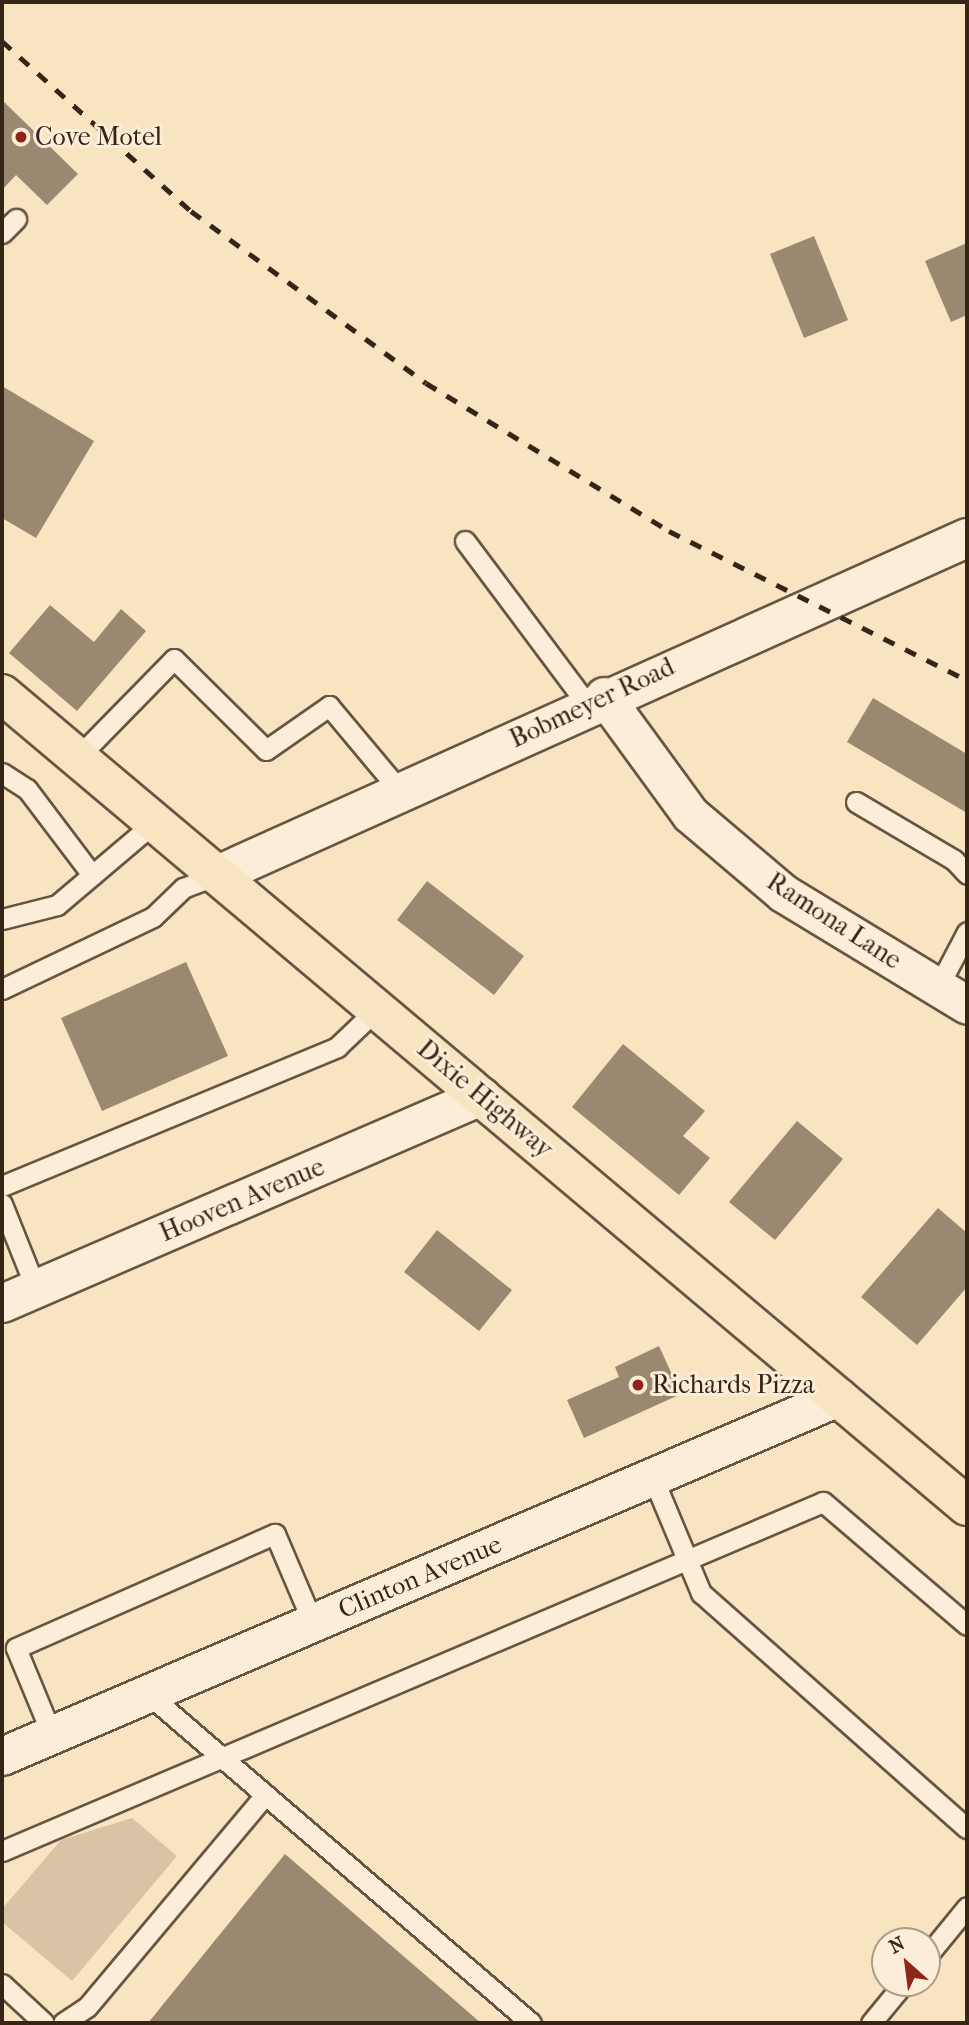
<!DOCTYPE html>
<html>
<head>
<meta charset="utf-8">
<style>
  body { margin:0 }
  #map { position:relative; width:969px; height:2025px; overflow:hidden; background:#f9e4c2; font-family:"IM FELL French Canon",serif }
  div>[style] { position:absolute }
  [style*='--x'] { left:calc(var(--x)*1px); top:calc(var(--y)*1px); width:calc(var(--w)*1px); rotate:calc(var(--a)*1deg) }
  .green>* { inset:0; background:#d8c4a5 }
  .building>* { inset:0; background:#9b8870 }
  .roads { filter:drop-shadow(2px 0 #665542) drop-shadow(-2px 0 #665542) drop-shadow(0 2px #665542) drop-shadow(0 -2px #665542) }
  .service>* { height:19px; margin:-9.5px; padding:0 9.5px; transform-origin:9.5px; border-radius:9.5px; background:#fbedd7 }
  .minor>* { height:37px; margin:-18.5px; padding:0 18.5px; transform-origin:18.5px; border-radius:18.5px; background:#fbedd7 }
  .tertiary>* { height:38px; margin:-19px; padding:0 19px; transform-origin:19px; border-radius:19px; background:#fbedd7 }
  .primary>* { height:38px; margin:-19px; padding:0 19px; transform-origin:19px; border-radius:19px; background:#f9e4c2 }
  .rail>* { height:5px; margin-top:-2.5px; transform-origin:0; background:repeating-linear-gradient(90deg,#352517 0 12px,transparent 0 24px) }
  .dots>* { width:19px; height:19px; translate:-50% -50%; box-sizing:border-box; border:4px solid #fbedd7; border-radius:50% }
  span { translate:-50% -50%; white-space:nowrap; text-align:center; line-height:1.15; -webkit-text-stroke:6px #fbedd7; paint-order:stroke }
  .poi-label { font-size:26px; color:#352517 }
  .left { translate:0 -50%; text-align:left }
  .street-label { font-size:26px; color:#352517 }
  .frame { position:absolute; inset:0; border:4px solid #352517; pointer-events:none }
  .north { position:absolute; left:871px; top:1927px; width:70px; height:70px; box-sizing:border-box; background:#fbedd7; border:2px solid #ac9d8a; border-radius:50%; rotate:332deg; font-size:19px; font-weight:700; line-height:28px; text-align:center; color:#352517 }
  .north::after { content:''; display:block; margin:auto; width:24px; height:32px; background:#8f2418; clip-path:polygon(50% 0,100% 100%,50% 72%,0 100%) }
</style>
</head>
<body>
<div id="map">
  <div class="green">
    <i style="clip-path:polygon(132px 1818px,177px 1856px,72px 1981px,2px 1922px,2px 1909px,61px 1840px)"></i>
  </div>
  <div class="building">
    <i style="clip-path:polygon(2px 100px,78px 174px,47px 205px,16px 175px,2px 190px)"></i>
    <i style="clip-path:polygon(814px 236px,848px 320px,804px 338px,770px 254px)"></i>
    <i style="clip-path:polygon(967px 243px,967px 315px,951px 322px,925px 261px)"></i>
    <i style="clip-path:polygon(2px 386px,94px 441px,36px 538px,2px 518px)"></i>
    <i style="clip-path:polygon(50px 605px,94px 642px,121px 609px,146px 631px,77px 711px,9px 653px)"></i>
    <i style="clip-path:polygon(873px 698px,967px 754px,967px 813px,847px 742px)"></i>
    <i style="clip-path:polygon(427px 881px,524px 956px,494px 995px,397px 920px)"></i>
    <i style="clip-path:polygon(186px 962px,228px 1056px,102px 1111px,61px 1018px)"></i>
    <i style="clip-path:polygon(623px 1044px,705px 1111px,683px 1136px,710px 1158px,679px 1195px,572px 1107px)"></i>
    <i style="clip-path:polygon(797px 1121px,843px 1159px,775px 1240px,729px 1202px)"></i>
    <i style="clip-path:polygon(938px 1208px,967px 1233px,967px 1287px,917px 1345px,861px 1297px)"></i>
    <i style="clip-path:polygon(437px 1230px,512px 1290px,479px 1331px,404px 1272px)"></i>
    <i style="clip-path:polygon(659px 1346px,681px 1394px,584px 1438px,567px 1400px,619px 1377px,615px 1367px)"></i>
    <i style="clip-path:polygon(285px 1854px,481px 2023px,148px 2023px)"></i>
  </div>
  <div class="roads">
    <div class="service">
      <i style="--x:2;--y:233;--w:20;--a:-45"></i>
      <i style="--x:465;--y:541;--w:204;--a:53.2"></i>
      <i style="--x:78;--y:757;--w:137;--a:-45.6"></i>
      <i style="--x:174;--y:659;--w:129;--a:44.7"></i>
      <i style="--x:266;--y:750;--w:77;--a:-34.9"></i>
      <i style="--x:329;--y:706;--w:111;--a:50.1"></i>
      <i style="--x:2;--y:773;--w:30;--a:33"></i>
      <i style="--x:27;--y:789;--w:108;--a:52.9"></i>
      <i style="--x:856;--y:802;--w:114;--a:30.6"></i>
      <i style="--x:954;--y:860;--w:19;--a:47"></i>
      <i style="--x:2;--y:919;--w:57;--a:-14.3"></i>
      <i style="--x:57;--y:905;--w:130;--a:-40.3"></i>
      <i style="--x:938;--y:987;--w:62;--a:-62.2"></i>
      <i style="--x:2;--y:989;--w:167;--a:-25.5"></i>
      <i style="--x:153;--y:917;--w:42;--a:-44"></i>
      <i style="--x:183;--y:888;--w:39;--a:-21"></i>
      <i style="--x:2;--y:1186;--w:363;--a:-22.5"></i>
      <i style="--x:337;--y:1047;--w:57;--a:-43.6"></i>
      <i style="--x:2;--y:1204;--w:92;--a:68.2"></i>
      <i style="--x:653;--y:1478;--w:125;--a:67.3"></i>
      <i style="--x:701;--y:1593;--w:355;--a:41.5"></i>
      <i style="--x:148;--y:1694;--w:505;--a:40.66"></i>
      <i style="--x:52;--y:1735;--w:94;--a:-112.5"></i>
      <i style="--x:16;--y:1648;--w:283;--a:-23.8"></i>
      <i style="--x:275;--y:1534;--w:97;--a:66.9"></i>
      <i style="--x:2;--y:1851;--w:892;--a:-23.03"></i>
      <i style="--x:823;--y:1502;--w:189;--a:40.5"></i>
      <i style="--x:927;--y:1956;--w:63;--a:-50.8"></i>
      <i style="--x:2;--y:1984;--w:57;--a:42.9"></i>
      <i style="--x:63;--y:2023;--w:29;--a:-34"></i>
      <i style="--x:87;--y:2007;--w:277;--a:-50"></i>
      <i style="--x:871;--y:2023;--w:52;--a:-50.5"></i>
    </div>
    <div class="minor">
      <i style="--x:604;--y:696;--w:146;--a:53.9"></i>
      <i style="--x:690;--y:814;--w:122;--a:40.3"></i>
      <i style="--x:783;--y:893;--w:215;--a:31.3"></i>
      <i style="--x:2;--y:1303;--w:522;--a:-23.37"></i>
      <i style="--x:2;--y:1756;--w:910;--a:-23.24"></i>
    </div>
    <div class="tertiary">
      <i style="--x:220;--y:874;--w:819;--a:-24.22"></i>
    </div>
    <div class="primary">
      <i style="--x:2;--y:694;--w:1261;--a:40.08"></i>
    </div>
  </div>
  <div class="rail">
    <i style="--x:2;--y:41;--w:254;--a:42"></i>
    <i style="--x:191;--y:211;--w:291;--a:36.2"></i>
    <i style="--x:426;--y:383;--w:285;--a:31.3"></i>
    <i style="--x:669;--y:531;--w:333;--a:26.6"></i>
  </div>
  <div class="dots">
    <i style="left:21px;top:137px;background:#8f2418"></i>
    <i style="left:638px;top:1385px;background:#8f2418"></i>
  </div>
  <div class="poi-label">
    <span class="left" style="left:35px;top:137px">Cove Motel</span>
    <span class="left" style="left:652px;top:1385px">Richards Pizza</span>
  </div>
  <div class="street-label">
    <span style="left:592px;top:703px;rotate:-25deg">Bobmeyer Road</span>
    <span style="left:834px;top:921px;rotate:33deg">Ramona Lane</span>
    <span style="left:485px;top:1099px;rotate:40deg">Dixie Highway</span>
    <span style="left:242px;top:1200px;rotate:-23deg">Hooven Avenue</span>
    <span style="left:420px;top:1577px;rotate:-23deg">Clinton Avenue</span>
  </div>
  <div class="frame"></div>
  <div class="north">N</div>
</div>
</body>
</html>
